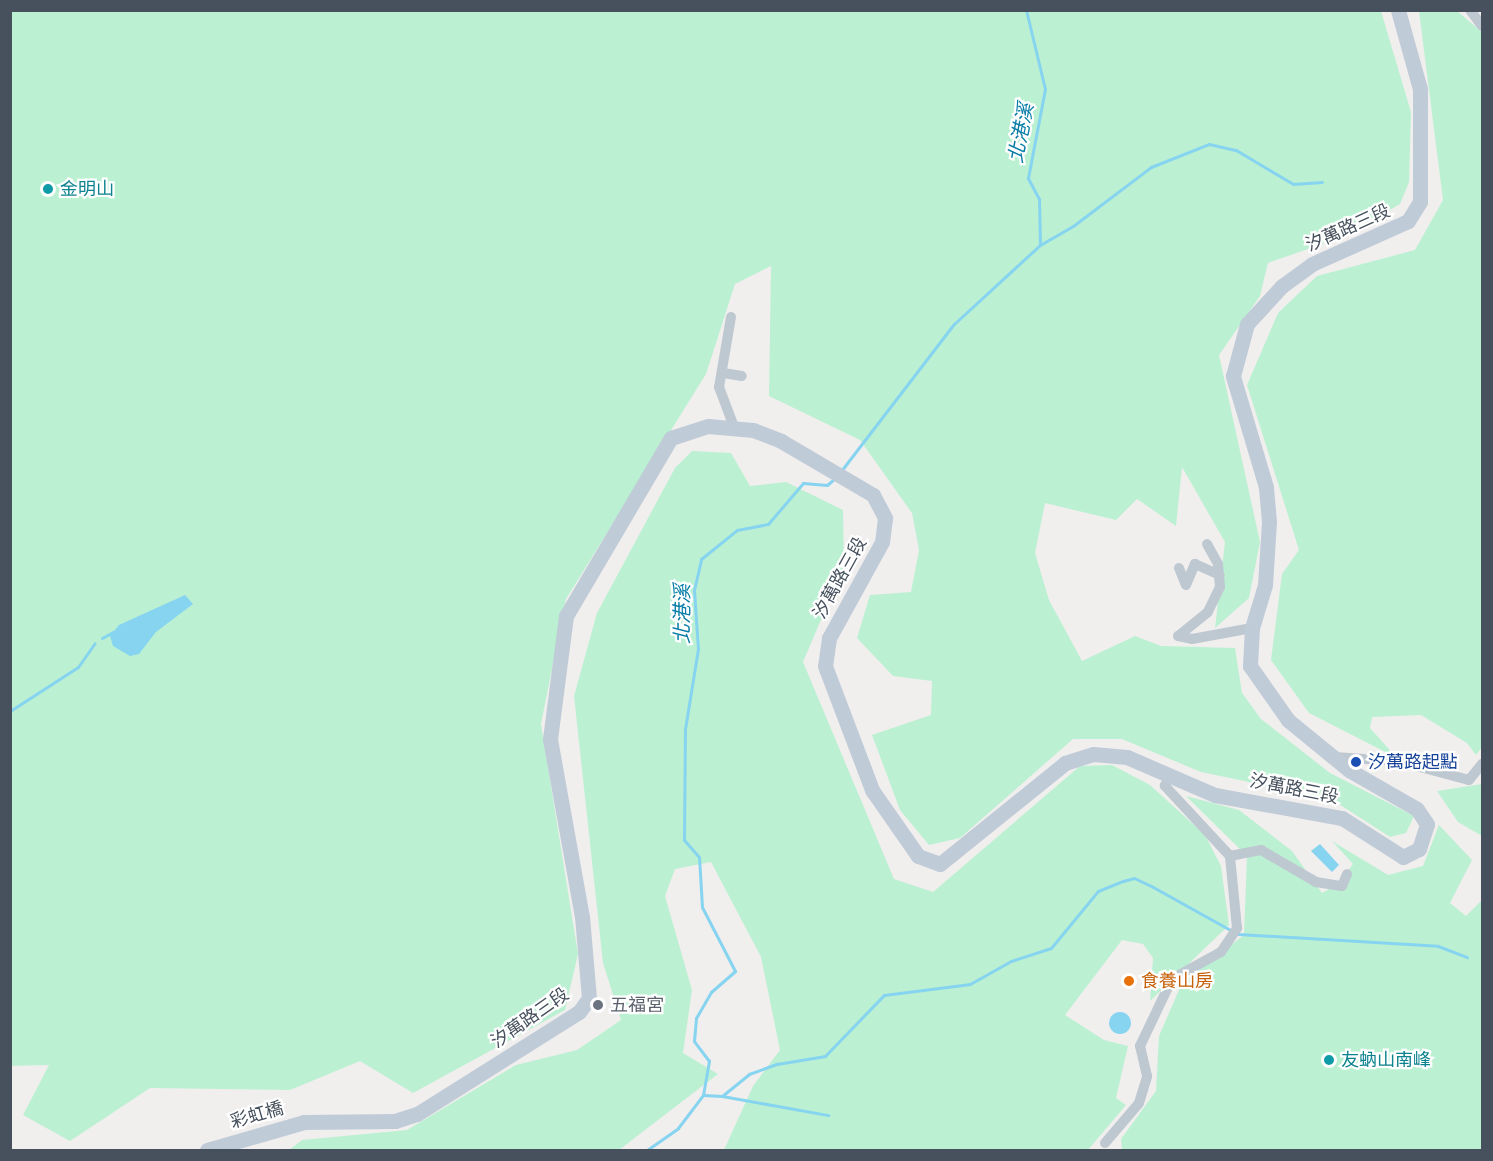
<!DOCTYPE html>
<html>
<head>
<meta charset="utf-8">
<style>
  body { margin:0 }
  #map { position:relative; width:1493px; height:1161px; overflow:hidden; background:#f1eeee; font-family:Cabin,"Noto Sans TC",sans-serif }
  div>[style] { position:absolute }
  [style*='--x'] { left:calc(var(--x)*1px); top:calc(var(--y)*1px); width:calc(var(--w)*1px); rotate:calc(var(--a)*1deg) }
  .green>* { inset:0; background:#bbf1d2 }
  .water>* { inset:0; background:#86d4f0 }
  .round { border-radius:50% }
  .stream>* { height:3px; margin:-1.5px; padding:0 1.5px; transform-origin:1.5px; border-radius:1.5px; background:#86d4f0 }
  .street>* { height:10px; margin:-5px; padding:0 5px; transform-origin:5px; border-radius:5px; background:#bec8d1 }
  .secondary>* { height:15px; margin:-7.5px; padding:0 7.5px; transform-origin:7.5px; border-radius:7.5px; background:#c0cbd8 }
  .dots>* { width:16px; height:16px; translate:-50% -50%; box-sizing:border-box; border:3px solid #fff; border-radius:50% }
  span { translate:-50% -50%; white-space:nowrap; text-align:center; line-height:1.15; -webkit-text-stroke:4.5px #fff; paint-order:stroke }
  .culture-label { font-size:18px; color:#0d838f }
  .left { translate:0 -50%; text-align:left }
  .street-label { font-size:18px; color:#46515d }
  .transit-label { font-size:18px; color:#164399 }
  .food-label { font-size:18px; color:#c56008 }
  .worship-label { font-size:18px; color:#5b616d }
  .water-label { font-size:20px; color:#077da7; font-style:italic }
  .frame { position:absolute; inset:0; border:12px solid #46515d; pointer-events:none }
</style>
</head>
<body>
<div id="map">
  <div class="green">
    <i style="clip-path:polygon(10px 11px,1381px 11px,1411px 112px,1409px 182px,1400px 204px,1342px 237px,1268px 263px,1260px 296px,1219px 355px,1260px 542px,1249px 598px,1215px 628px,1225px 542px,1182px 467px,1176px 526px,1137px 499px,1116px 520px,1045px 503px,1035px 553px,1049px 600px,1082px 661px,1135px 636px,1161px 646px,1235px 648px,1242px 693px,1261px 719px,1330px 773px,1414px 816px,1406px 833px,1390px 837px,1331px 799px,1201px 772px,1122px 739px,1073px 739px,960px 838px,929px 845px,900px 810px,872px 735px,931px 715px,932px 681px,893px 676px,857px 638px,870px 595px,911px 592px,919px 550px,912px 513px,860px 440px,769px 396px,771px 266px,735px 284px,706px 374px,566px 599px,541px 724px,578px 954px,565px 1010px,413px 1093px,360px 1061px,290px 1090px,150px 1088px,70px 1141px,23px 1115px,49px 1065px,10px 1066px)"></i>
    <i style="clip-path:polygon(1419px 11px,1457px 11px,1482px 32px,1482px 747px,1476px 755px,1467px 743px,1421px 715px,1372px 717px,1370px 728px,1397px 758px,1309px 713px,1271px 660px,1282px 574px,1299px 550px,1247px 385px,1278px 313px,1317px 276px,1415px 250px,1443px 200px)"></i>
    <i style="clip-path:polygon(692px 451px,731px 453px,750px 486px,786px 482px,843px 510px,844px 566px,803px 662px,894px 879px,933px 892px,1080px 766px,1112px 765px,1150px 785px,1205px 835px,1221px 866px,1229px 925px,1150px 1001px,1153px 958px,1143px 944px,1122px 940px,1065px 1015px,1104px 1040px,1128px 1046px,1116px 1098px,1126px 1105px,1088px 1150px,724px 1150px,753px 1086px,780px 1050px,761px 957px,711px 862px,675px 869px,665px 896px,692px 990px,683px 1053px,718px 1074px,619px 1150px,289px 1150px,302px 1140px,407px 1130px,516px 1065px,577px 1050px,621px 1020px,603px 963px,574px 696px,597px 613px,675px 468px)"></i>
    <i style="clip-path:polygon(1482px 784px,1482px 836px,1458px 822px,1437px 791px)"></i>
    <i style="clip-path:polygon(1186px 796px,1239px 810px,1292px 851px,1322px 893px,1338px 884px,1353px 864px,1332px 841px,1388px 875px,1423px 866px,1439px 825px,1472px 860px,1450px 903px,1466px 916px,1482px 900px,1482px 1150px,1122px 1150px,1121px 1139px,1156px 1091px,1159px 1036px,1182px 983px,1244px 935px,1247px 856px)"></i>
  </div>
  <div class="water">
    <i style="clip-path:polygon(185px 595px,193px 604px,156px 632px,139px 654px,130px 656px,113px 646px,110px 636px,119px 625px)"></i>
    <i style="clip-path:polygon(1320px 844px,1339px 865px,1332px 872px,1311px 851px)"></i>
    <i class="round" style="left:1109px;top:1012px;width:22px;height:22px"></i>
  </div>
  <div class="stream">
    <i style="--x:1040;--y:245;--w:38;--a:-30"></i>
    <i style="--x:1073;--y:226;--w:98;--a:-37.1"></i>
    <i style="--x:1151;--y:167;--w:62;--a:-21.6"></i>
    <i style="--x:1209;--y:144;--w:28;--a:13"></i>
    <i style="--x:1236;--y:150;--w:66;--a:30.8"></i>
    <i style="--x:1293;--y:184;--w:29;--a:-4"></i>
    <i style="--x:841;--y:471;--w:185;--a:-52.5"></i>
    <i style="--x:954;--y:324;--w:117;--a:-42.6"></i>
    <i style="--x:1040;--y:245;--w:46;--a:-91.2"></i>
    <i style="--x:1039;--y:199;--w:24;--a:-118"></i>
    <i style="--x:1028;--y:178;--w:91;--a:-79.2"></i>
    <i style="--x:1045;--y:89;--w:81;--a:-103.5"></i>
    <i style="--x:102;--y:638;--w:13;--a:-29"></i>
    <i style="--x:10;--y:711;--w:81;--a:-32.9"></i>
    <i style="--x:78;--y:667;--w:29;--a:-55"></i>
    <i style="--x:1238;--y:934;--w:200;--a:3.4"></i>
    <i style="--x:1438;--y:946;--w:31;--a:21"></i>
    <i style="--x:703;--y:1095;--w:19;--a:3"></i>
    <i style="--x:722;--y:1096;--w:35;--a:-39"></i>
    <i style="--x:749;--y:1074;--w:30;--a:-20"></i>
    <i style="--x:777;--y:1064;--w:49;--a:-9.5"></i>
    <i style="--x:825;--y:1056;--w:85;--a:-46"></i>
    <i style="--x:884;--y:995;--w:87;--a:-7.3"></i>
    <i style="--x:970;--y:984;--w:47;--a:-29.3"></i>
    <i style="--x:1011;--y:961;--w:42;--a:-18"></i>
    <i style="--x:1051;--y:948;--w:74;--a:-50.5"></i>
    <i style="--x:1098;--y:891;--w:27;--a:-22"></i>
    <i style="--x:1123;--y:881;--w:11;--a:-15"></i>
    <i style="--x:1134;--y:878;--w:21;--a:25"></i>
    <i style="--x:1153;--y:887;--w:90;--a:29.1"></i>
    <i style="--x:722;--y:1096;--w:108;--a:10.2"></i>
    <i style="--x:647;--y:1150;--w:38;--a:-35"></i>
    <i style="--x:678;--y:1128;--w:41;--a:-52.9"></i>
    <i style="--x:703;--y:1095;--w:35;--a:-80"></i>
    <i style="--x:709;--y:1061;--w:25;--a:-127"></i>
    <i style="--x:694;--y:1041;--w:23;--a:-85"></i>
    <i style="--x:696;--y:1018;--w:30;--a:-60"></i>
    <i style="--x:711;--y:992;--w:32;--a:-41"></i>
    <i style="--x:735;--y:971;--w:72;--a:-117.3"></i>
    <i style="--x:702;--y:907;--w:50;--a:-93.4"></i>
    <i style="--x:699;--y:857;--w:23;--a:-131"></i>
    <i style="--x:684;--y:840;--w:111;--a:-89.5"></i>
    <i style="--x:685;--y:729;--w:81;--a:-80.8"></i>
    <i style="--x:698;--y:649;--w:59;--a:-93.9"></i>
    <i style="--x:694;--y:590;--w:32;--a:-77"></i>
    <i style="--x:701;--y:559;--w:46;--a:-38.9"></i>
    <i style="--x:737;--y:530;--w:32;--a:-11"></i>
    <i style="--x:768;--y:524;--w:54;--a:-49.5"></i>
    <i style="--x:803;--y:483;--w:24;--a:5"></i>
    <i style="--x:827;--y:485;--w:11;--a:-41"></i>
  </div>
  <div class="street">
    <i style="--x:1470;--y:10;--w:20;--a:53"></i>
    <i style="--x:731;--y:317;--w:71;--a:99.7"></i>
    <i style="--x:719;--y:387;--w:43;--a:69.4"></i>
    <i style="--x:723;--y:373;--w:19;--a:9"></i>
    <i style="--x:1207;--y:544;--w:23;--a:61"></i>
    <i style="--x:1218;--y:564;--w:23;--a:85"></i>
    <i style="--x:1220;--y:587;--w:28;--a:116"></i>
    <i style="--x:1208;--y:612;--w:38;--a:141"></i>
    <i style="--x:1178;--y:636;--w:14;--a:12"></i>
    <i style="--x:1192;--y:639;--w:61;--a:-10.4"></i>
    <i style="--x:1179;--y:568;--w:18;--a:68"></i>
    <i style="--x:1186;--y:585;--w:23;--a:-67"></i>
    <i style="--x:1195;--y:564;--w:27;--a:24"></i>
    <i style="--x:1333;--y:757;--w:65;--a:3.5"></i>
    <i style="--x:1398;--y:761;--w:73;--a:15"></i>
    <i style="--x:1469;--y:780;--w:21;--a:-51"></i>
    <i style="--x:1230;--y:856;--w:32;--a:-11"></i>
    <i style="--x:1261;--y:850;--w:64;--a:30.2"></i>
    <i style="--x:1316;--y:882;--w:26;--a:9"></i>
    <i style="--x:1342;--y:886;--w:13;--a:-67"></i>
    <i style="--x:1105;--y:1143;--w:52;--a:-49.6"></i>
    <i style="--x:1139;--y:1103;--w:28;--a:-73"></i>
    <i style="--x:1147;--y:1076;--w:31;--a:-103"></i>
    <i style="--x:1140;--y:1046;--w:74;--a:-64.5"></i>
    <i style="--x:1172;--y:979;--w:56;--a:-28.9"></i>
    <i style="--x:1221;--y:952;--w:29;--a:-56"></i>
    <i style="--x:1237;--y:928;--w:72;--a:-95.6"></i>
    <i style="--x:1230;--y:856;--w:96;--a:-132.9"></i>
    <i style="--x:1165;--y:786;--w:13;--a:-67"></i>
  </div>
  <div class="secondary">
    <i style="--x:207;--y:1150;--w:101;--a:-16.1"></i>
    <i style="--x:304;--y:1122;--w:91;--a:-0.6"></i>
    <i style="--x:395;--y:1121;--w:23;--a:-18"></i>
    <i style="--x:417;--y:1114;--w:191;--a:-32.2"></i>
    <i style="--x:579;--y:1012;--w:17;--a:-54"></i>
    <i style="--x:589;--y:998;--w:81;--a:-94.9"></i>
    <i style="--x:582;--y:917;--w:181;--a:-100.2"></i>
    <i style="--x:550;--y:739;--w:124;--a:-82.6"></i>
    <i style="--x:566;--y:616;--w:207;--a:-59.5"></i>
    <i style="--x:671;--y:438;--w:39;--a:-18"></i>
    <i style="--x:708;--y:426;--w:45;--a:5.1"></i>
    <i style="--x:753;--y:430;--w:30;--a:21"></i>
    <i style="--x:781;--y:441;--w:107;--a:30.4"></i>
    <i style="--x:873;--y:495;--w:26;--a:62"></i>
    <i style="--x:885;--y:518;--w:24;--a:97"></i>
    <i style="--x:882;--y:542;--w:110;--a:118.9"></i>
    <i style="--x:829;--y:638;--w:28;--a:98"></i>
    <i style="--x:825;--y:666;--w:133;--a:69.2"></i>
    <i style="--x:872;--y:790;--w:80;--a:55.1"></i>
    <i style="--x:918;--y:856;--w:23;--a:20"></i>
    <i style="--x:940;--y:864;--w:161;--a:-38.9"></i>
    <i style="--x:1065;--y:763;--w:29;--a:-18"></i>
    <i style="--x:1093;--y:754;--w:34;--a:5"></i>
    <i style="--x:1127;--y:757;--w:96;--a:23.4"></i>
    <i style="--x:1215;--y:795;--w:129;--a:10.3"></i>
    <i style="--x:1342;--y:818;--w:72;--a:32.6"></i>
    <i style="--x:1403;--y:857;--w:18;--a:-27"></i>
    <i style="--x:1419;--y:849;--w:26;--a:-72"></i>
    <i style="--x:1427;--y:824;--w:18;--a:-124"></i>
    <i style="--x:1417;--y:809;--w:78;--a:-150.2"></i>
    <i style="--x:1349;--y:770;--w:79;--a:-140.7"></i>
    <i style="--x:1288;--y:720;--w:66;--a:-125.1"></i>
    <i style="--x:1250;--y:666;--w:38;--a:-87"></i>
    <i style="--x:1252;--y:628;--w:45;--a:-73.2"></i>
    <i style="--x:1265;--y:585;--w:63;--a:-86.4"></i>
    <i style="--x:1269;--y:522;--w:35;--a:-95"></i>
    <i style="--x:1266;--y:487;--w:116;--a:-106.6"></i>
    <i style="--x:1233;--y:376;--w:54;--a:-74.9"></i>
    <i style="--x:1247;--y:324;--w:52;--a:-47.4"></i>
    <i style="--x:1282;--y:286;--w:37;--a:-36"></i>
    <i style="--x:1312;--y:264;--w:105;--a:-24.1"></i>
    <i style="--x:1408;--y:221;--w:22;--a:-58"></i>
    <i style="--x:1420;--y:202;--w:113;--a:-90"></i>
    <i style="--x:1420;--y:89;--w:82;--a:-105.6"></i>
  </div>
  <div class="dots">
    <i style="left:48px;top:189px;background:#0f9aa8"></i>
    <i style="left:1356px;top:762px;background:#1a4fb4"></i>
    <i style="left:1129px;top:981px;background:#e8710a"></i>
    <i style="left:598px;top:1005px;background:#6b7280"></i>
    <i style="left:1329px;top:1060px;background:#0f9aa8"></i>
  </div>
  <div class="culture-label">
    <span class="left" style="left:60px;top:189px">金明山</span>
    <span class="left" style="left:1341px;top:1060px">友蚋山南峰</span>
  </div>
  <div class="street-label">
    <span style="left:1348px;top:228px;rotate:-24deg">汐萬路三段</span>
    <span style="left:840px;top:578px;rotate:-61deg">汐萬路三段</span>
    <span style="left:1294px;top:789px;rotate:11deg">汐萬路三段</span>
    <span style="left:530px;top:1018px;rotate:-35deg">汐萬路三段</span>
    <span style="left:257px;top:1115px;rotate:-16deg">彩虹橋</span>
  </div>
  <div class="transit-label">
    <span class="left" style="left:1368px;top:762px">汐萬路起點</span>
  </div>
  <div class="food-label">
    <span class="left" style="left:1141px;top:981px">食養山房</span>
  </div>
  <div class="worship-label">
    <span class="left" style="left:610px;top:1005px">五福宮</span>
  </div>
  <div class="water-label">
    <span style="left:1021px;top:133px;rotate:-79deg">北港溪</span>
    <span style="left:682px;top:614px;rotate:-90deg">北港溪</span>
  </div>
  <div class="frame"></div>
</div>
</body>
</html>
